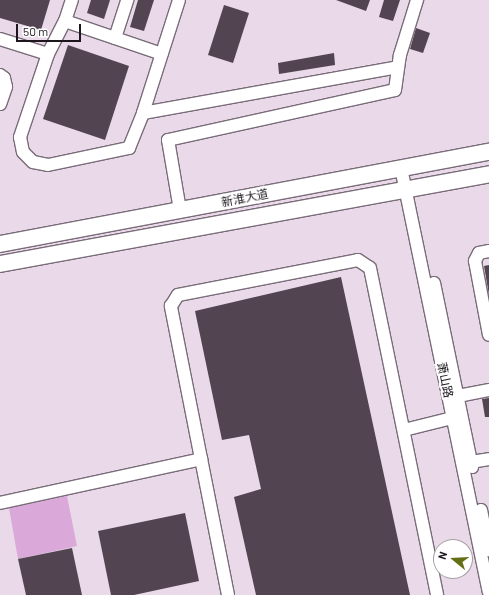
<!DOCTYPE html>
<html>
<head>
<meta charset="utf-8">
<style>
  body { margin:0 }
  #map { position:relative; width:489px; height:595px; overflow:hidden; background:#eadae9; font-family:Barlow,"Noto Sans SC",sans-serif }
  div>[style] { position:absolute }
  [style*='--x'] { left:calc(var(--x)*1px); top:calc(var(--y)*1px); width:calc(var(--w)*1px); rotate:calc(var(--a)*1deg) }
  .green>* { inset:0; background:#daa9da }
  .building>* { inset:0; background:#524551 }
  .roads { filter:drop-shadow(1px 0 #796c79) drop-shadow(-1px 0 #796c79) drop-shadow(0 1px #796c79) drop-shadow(0 -1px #796c79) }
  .minor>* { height:12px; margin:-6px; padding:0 6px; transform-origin:6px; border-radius:6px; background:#fff }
  .major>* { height:16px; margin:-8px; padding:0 8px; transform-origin:8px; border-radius:8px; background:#fff }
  span { translate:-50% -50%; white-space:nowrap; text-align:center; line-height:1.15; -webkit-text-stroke:4px #fff; paint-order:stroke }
  .street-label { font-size:12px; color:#1d171d }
  .north { position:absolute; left:433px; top:539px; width:40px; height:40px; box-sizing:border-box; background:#fff; border:1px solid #a5a2a5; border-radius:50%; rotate:288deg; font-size:11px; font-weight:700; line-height:16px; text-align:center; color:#1d171d }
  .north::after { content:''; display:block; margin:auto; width:14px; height:18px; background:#636e15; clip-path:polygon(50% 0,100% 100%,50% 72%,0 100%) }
  .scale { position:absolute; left:16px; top:24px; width:65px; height:18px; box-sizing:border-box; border:2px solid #1d171d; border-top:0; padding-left:5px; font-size:12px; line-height:14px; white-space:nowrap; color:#1d171d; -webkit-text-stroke:3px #fff; paint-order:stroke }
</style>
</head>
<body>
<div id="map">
  <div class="green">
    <i style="clip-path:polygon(67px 496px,77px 546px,18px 559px,9px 508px)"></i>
  </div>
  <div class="building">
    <i style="clip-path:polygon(0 0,50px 0,41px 30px,0 18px)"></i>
    <i style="clip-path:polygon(91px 0,110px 0,104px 19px,87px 13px)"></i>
    <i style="clip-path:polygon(138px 0,154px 0,144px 31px,130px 27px)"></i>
    <i style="clip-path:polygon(336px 0,370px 0,366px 11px)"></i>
    <i style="clip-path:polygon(384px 0,400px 0,393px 21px,379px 17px)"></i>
    <i style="clip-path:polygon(224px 5px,249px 13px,233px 63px,208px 55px)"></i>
    <i style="clip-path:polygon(416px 28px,430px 33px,423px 53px,410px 49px)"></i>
    <i style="clip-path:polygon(68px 45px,129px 66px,105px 140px,43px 119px)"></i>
    <i style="clip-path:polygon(334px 53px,335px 65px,279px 74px,278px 63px)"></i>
    <i style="clip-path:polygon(489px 265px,489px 295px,484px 266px)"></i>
    <i style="clip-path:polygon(341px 277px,410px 595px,256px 595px,234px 497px,261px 489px,249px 435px,222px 440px,195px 311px)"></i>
    <i style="clip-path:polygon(489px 398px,489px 417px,485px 417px,482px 399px)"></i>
    <i style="clip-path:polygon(185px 513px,199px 581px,134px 595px,111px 595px,98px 531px)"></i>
    <i style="clip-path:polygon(72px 548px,82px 595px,26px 595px,18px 559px)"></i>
  </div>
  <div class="roads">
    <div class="minor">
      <i style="--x:179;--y:0;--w:119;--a:107.7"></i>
      <i style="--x:143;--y:113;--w:259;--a:-10.2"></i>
      <i style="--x:65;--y:21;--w:102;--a:18.8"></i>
      <i style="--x:115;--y:38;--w:40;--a:-72"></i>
      <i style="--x:0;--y:39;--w:50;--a:17.4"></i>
      <i style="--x:48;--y:54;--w:88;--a:108.6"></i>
      <i style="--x:20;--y:137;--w:15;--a:79"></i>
      <i style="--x:23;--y:152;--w:14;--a:45"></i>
      <i style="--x:33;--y:162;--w:15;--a:11"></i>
      <i style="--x:48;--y:165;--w:83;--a:-11.9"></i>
      <i style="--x:129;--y:148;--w:38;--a:-68"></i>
      <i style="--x:48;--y:54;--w:37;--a:-63"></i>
      <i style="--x:65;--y:21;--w:22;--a:-72"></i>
      <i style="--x:0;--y:75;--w:5;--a:37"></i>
      <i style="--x:4;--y:78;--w:9;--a:77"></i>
      <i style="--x:6;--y:87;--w:18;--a:109"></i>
      <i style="--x:401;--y:168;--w:433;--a:78.3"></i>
      <i style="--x:180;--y:210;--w:71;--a:-99.7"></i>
      <i style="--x:168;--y:140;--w:232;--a:-12.4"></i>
      <i style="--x:395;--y:90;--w:35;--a:-82"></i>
      <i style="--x:400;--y:55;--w:58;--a:-72.8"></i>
      <i style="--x:489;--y:251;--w:10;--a:169"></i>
      <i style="--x:479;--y:253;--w:9;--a:117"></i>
      <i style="--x:475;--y:261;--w:75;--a:79.3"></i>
      <i style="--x:434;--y:283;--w:188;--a:78.3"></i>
      <i style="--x:458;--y:396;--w:32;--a:-11"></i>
      <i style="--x:404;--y:430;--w:58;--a:-14"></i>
      <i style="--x:471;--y:462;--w:18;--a:-9"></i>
      <i style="--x:0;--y:503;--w:206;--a:-12.3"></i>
      <i style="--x:481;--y:510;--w:41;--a:78.7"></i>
      <i style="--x:228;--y:595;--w:295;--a:-101.2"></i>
      <i style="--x:171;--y:306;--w:13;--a:-58"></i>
      <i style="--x:178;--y:295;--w:183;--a:-11"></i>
      <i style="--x:358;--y:260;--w:14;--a:34"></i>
      <i style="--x:370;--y:268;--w:334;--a:78.4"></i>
    </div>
    <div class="major">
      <i style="--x:0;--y:244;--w:498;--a:-10.7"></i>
      <i style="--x:0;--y:264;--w:497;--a:-10.4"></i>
    </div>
  </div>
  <div class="street-label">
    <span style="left:245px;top:198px;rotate:-11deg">新淮大道</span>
    <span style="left:445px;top:380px;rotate:78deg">萧山路</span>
  </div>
  <div class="north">N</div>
  <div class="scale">50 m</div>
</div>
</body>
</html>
